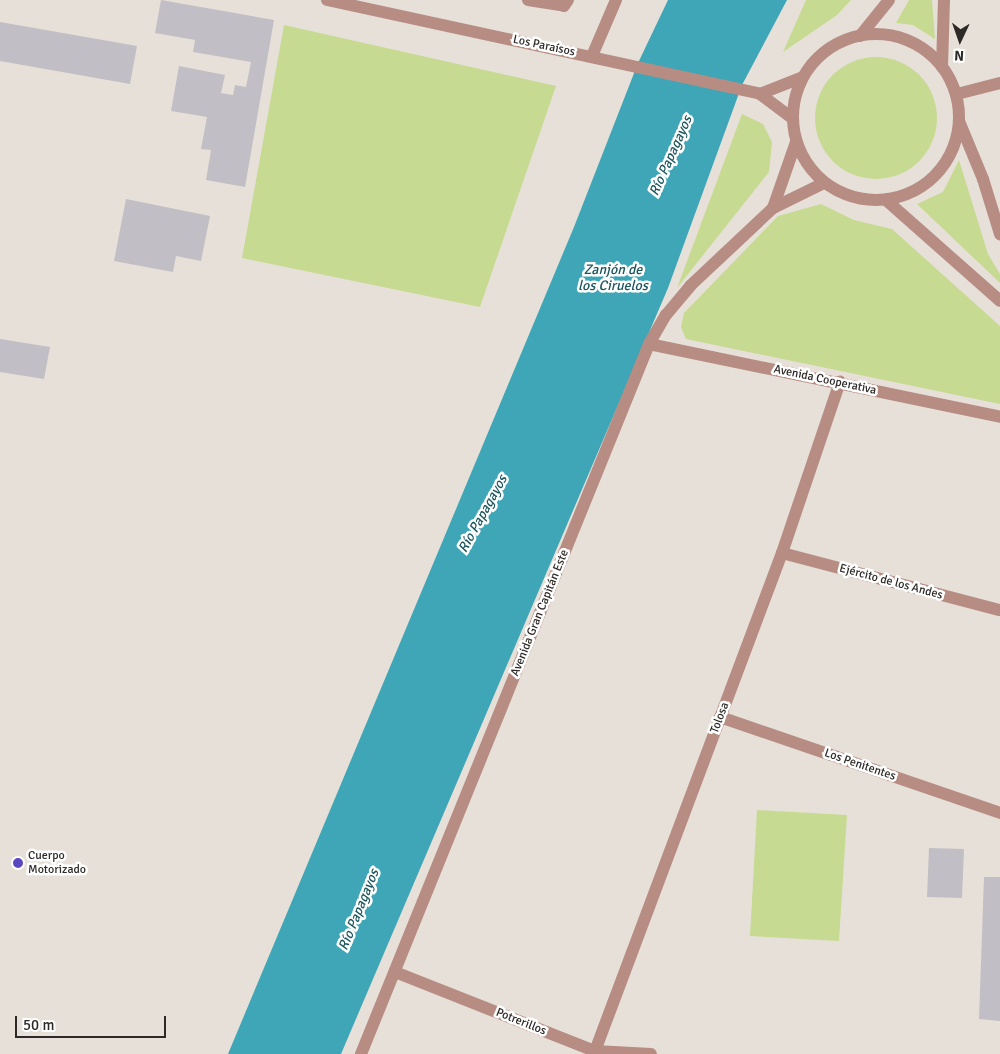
<!DOCTYPE html>
<html>
<head>
<meta charset="utf-8">
<style>
  body { margin:0 }
  #map { position:relative; width:1000px; height:1054px; overflow:hidden; background:#e7e0d8; font-family:Signika,sans-serif }
  div>[style] { position:absolute }
  [style*='--x'] { left:calc(var(--x)*1px); top:calc(var(--y)*1px); width:calc(var(--w)*1px); rotate:calc(var(--a)*1deg) }
  .green>* { inset:0; background:#c7da92 }
  .round { border-radius:50% }
  .water>* { inset:0; background:#3ea6b6 }
  .building>* { inset:0; background:#c1bec6 }
  .minor>* { height:12px; margin:-6px; padding:0 6px; transform-origin:6px; border-radius:6px; background:#b68c83 }
  .minor>.ring { margin:-6px; padding:0; box-sizing:content-box; background:none; border:12px solid #b68c83; border-radius:50% }
  .dots>* { width:14px; height:14px; translate:-50% -50%; box-sizing:border-box; border:2px solid #fff; border-radius:50% }
  span { translate:-50% -50%; white-space:nowrap; text-align:center; line-height:1.15; -webkit-text-stroke:5px #fff; paint-order:stroke }
  .street-label { font-size:12px; color:#2c2926 }
  .poi-label { font-size:12px; color:#2c2926 }
  .left { translate:0 -50%; text-align:left }
  .water-label { font-size:14px; color:#1b555d; font-style:italic }
  .north { position:absolute; left:935px; top:15px; width:50px; height:50px; -webkit-text-stroke:4px #fff; paint-order:stroke; rotate:183deg; font-size:14px; font-weight:700; line-height:20px; text-align:center; color:#2c2926 }
  .north::after { content:''; display:block; margin:auto; width:18px; height:22px; background:#2c2926; clip-path:polygon(50% 0,100% 100%,50% 72%,0 100%) }
  .scale { position:absolute; left:15px; top:1016px; width:151px; height:22px; box-sizing:border-box; border:2px solid #2c2926; border-top:0; padding-left:6px; font-size:15px; line-height:18px; white-space:nowrap; color:#2c2926; -webkit-text-stroke:4px #fff; paint-order:stroke }
</style>
</head>
<body>
<div id="map">
  <div class="green">
    <i style="clip-path:polygon(806px 0,851px 0,837px 15px,783px 52px)"></i>
    <i style="clip-path:polygon(909px 0,932px 0,935px 39px,913px 25px,896px 23px)"></i>
    <i style="clip-path:polygon(284px 25px,556px 86px,480px 307px,242px 258px)"></i>
    <i class="round" style="left:815px;top:57px;width:122px;height:122px"></i>
    <i style="clip-path:polygon(742px 114px,763px 124px,772px 142px,769px 172px,677px 288px)"></i>
    <i style="clip-path:polygon(959px 160px,988px 254px,1000px 274px,1000px 283px,917px 204px,943px 192px)"></i>
    <i style="clip-path:polygon(821px 204px,854px 220px,892px 229px,1000px 326px,1000px 404px,686px 339px,681px 327px,684px 313px,778px 216px)"></i>
    <i style="clip-path:polygon(757px 810px,847px 815px,839px 941px,750px 936px)"></i>
  </div>
  <div class="water">
    <i style="clip-path:polygon(668px 0,787px 0,742px 85px,668px 288px,341px 1054px,228px 1054px,574px 227px,638px 63px)"></i>
  </div>
  <div class="building">
    <i style="clip-path:polygon(161px 0,274px 20px,245px 187px,206px 180px,211px 150px,201px 149px,207px 117px,171px 111px,179px 66px,225px 75px,221px 93px,233px 95px,235px 85px,246px 87px,251px 62px,193px 52px,195px 40px,155px 33px)"></i>
    <i style="clip-path:polygon(0 22px,137px 46px,130px 84px,0 61px)"></i>
    <i style="clip-path:polygon(126px 199px,210px 216px,201px 261px,176px 256px,173px 272px,114px 261px)"></i>
    <i style="clip-path:polygon(0 339px,50px 347px,44px 379px,0 372px)"></i>
    <i style="clip-path:polygon(929px 848px,964px 849px,962px 898px,927px 897px)"></i>
    <i style="clip-path:polygon(984px 877px,1000px 877px,1000px 1021px,979px 1019px)"></i>
  </div>
  <div class="minor">
    <i style="--x:327;--y:0;--w:443;--a:12.2"></i>
    <i style="--x:760;--y:94;--w:40;--a:37"></i>
    <i style="--x:528;--y:0;--w:36;--a:9"></i>
    <i style="--x:564;--y:6;--w:7;--a:-56"></i>
    <i class="ring" style="left:793px;top:34px;width:154px;height:154px"></i>
    <i style="--x:860;--y:36;--w:46;--a:-51.1"></i>
    <i style="--x:592;--y:56;--w:61;--a:-66.8"></i>
    <i style="--x:942;--y:67;--w:67;--a:-88.3"></i>
    <i style="--x:760;--y:94;--w:46;--a:-21.6"></i>
    <i style="--x:957;--y:94;--w:44;--a:-14.3"></i>
    <i style="--x:959;--y:121;--w:63;--a:67.5"></i>
    <i style="--x:983;--y:179;--w:58;--a:72.8"></i>
    <i style="--x:886;--y:200;--w:152;--a:41.5"></i>
    <i style="--x:773;--y:208;--w:70;--a:-70.8"></i>
    <i style="--x:649;--y:344;--w:359;--a:11.7"></i>
    <i style="--x:782;--y:553;--w:225;--a:14.7"></i>
    <i style="--x:720;--y:717;--w:296;--a:18.9"></i>
    <i style="--x:395;--y:972;--w:215;--a:21.6"></i>
    <i style="--x:595;--y:1051;--w:56;--a:3.1"></i>
    <i style="--x:595;--y:1051;--w:532;--a:-69.42"></i>
    <i style="--x:782;--y:553;--w:181;--a:-71.3"></i>
    <i style="--x:361;--y:1054;--w:766;--a:-67.92"></i>
    <i style="--x:649;--y:344;--w:34;--a:-60"></i>
    <i style="--x:666;--y:315;--w:38;--a:-50"></i>
    <i style="--x:690;--y:286;--w:114;--a:-43.2"></i>
    <i style="--x:773;--y:208;--w:57;--a:-26.1"></i>
  </div>
  <div class="dots">
    <i style="left:18px;top:863px;background:#5b47c0"></i>
  </div>
  <div class="street-label">
    <span style="left:544px;top:46px;rotate:12deg">Los Paraísos</span>
    <span style="left:825px;top:380px;rotate:12deg">Avenida Cooperativa</span>
    <span style="left:891px;top:582px;rotate:15deg">Ejército de los Andes</span>
    <span style="left:540px;top:613px;rotate:-68deg">Avenida Gran Capitán Este</span>
    <span style="left:720px;top:718px;rotate:-69deg">Tolosa</span>
    <span style="left:860px;top:765px;rotate:19deg">Los Penitentes</span>
    <span style="left:521px;top:1022px;rotate:22deg">Potrerillos</span>
  </div>
  <div class="poi-label">
    <span class="left" style="left:28px;top:863px">Cuerpo<br>Motorizado</span>
  </div>
  <div class="water-label">
    <span style="left:671px;top:156px;rotate:-66deg">Río Papagayos</span>
    <span style="left:613px;top:278px">Zanjón de<br>los Ciruelos</span>
    <span style="left:483px;top:514px;rotate:-61deg">Río Papagayos</span>
    <span style="left:359px;top:910px;rotate:-68deg">Río Papagayos</span>
  </div>
  <div class="north">N</div>
  <div class="scale">50 m</div>
</div>
</body>
</html>
